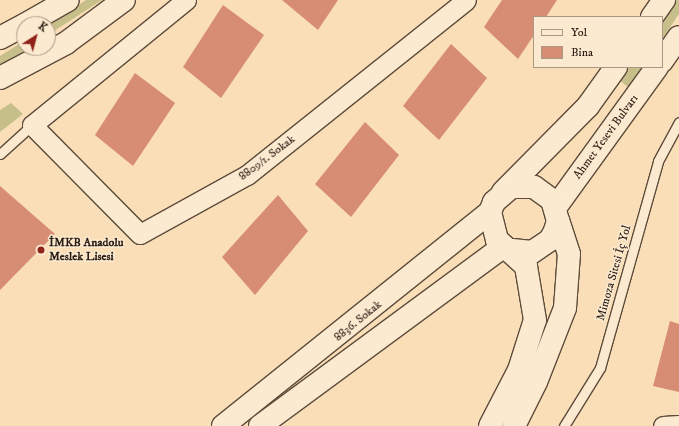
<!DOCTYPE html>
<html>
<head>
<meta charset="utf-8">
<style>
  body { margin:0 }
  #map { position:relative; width:679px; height:426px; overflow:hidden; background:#fadeb7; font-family:"IM FELL DW Pica",serif }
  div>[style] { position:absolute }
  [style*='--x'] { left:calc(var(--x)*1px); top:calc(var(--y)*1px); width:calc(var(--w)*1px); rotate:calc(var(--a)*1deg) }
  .green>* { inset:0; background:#c6bf89 }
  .building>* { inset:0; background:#d78c74 }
  .roads { filter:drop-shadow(1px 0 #5d4c3c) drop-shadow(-1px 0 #5d4c3c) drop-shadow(0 1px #5d4c3c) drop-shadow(0 -1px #5d4c3c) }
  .service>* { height:9px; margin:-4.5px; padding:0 4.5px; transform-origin:4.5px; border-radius:4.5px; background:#fcead0 }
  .minor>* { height:19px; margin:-9.5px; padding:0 9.5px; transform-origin:9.5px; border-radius:9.5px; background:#fcead0 }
  .tertiary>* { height:22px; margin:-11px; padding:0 11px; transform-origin:11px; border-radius:11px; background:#fcead0 }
  .dots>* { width:11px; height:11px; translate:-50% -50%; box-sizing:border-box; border:2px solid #fcead0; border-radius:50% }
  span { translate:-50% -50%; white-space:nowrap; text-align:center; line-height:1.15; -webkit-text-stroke:3px #fcead0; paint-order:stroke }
  .street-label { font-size:12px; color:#291c13 }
  .poi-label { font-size:12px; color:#291c13; font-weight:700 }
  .left { translate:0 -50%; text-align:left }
  .legend { position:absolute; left:533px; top:16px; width:130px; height:52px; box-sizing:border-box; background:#fcead0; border:1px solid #a89884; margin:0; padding:5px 7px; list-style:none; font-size:12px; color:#291c13 }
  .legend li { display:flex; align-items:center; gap:8px; height:20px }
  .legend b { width:20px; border:1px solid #a89884 }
  .north { position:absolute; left:16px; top:16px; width:40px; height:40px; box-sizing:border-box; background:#fcead0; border:1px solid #a89884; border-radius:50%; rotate:36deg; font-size:11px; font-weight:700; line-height:16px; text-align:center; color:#291c13 }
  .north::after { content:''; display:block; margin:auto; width:14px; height:18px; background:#8f2418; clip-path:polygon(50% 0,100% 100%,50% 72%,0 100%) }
</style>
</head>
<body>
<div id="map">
  <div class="green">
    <i style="clip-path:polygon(86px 0,102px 0,48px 35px,48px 26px)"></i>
    <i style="clip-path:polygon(673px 0,679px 0,679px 14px,662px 39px,662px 17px)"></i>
    <i style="clip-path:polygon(24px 41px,24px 48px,29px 48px,0 66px,0 56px)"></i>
    <i style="clip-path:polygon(628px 67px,642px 67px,628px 87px,619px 80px)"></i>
    <i style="clip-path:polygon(11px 103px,23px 114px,0 132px,0 110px)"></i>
  </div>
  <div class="building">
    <i style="clip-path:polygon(282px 0,338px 0,318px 30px)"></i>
    <i style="clip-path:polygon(502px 0,557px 0,546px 17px,534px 17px,534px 35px,518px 59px,484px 27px)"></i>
    <i style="clip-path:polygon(223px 5px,264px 35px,221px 98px,183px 67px)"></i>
    <i style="clip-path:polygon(451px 44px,487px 78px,439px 140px,403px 106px)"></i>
    <i style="clip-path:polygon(135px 73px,175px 103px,133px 166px,95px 135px)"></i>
    <i style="clip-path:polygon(365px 122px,399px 155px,351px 217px,315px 184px)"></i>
    <i style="clip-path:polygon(0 186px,55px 234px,0 290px)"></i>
    <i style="clip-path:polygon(278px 195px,308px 231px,255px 295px,222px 257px)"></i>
    <i style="clip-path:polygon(670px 321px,679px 324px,679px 392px,653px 386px)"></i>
  </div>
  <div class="roads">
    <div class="service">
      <i style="--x:0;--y:154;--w:43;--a:-42.2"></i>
      <i style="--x:564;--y:426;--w:68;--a:-58.2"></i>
      <i style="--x:600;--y:368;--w:215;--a:-74.3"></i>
      <i style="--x:658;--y:161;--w:44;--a:-61.7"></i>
    </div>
    <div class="minor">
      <i style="--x:186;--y:0;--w:198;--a:140.9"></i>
      <i style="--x:32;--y:125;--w:153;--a:45.3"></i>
      <i style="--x:140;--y:234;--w:122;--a:-28.9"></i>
      <i style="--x:247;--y:175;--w:280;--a:-38.6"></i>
      <i style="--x:663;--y:426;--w:16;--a:-4"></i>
    </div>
    <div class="tertiary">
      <i style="--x:652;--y:17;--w:21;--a:-55"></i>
      <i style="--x:26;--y:24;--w:48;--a:-29.7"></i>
      <i style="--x:0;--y:38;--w:27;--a:-28"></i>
      <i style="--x:662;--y:61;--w:29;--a:-55"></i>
      <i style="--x:0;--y:78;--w:75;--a:-27.9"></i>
      <i style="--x:66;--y:43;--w:72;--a:-36.6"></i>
      <i style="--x:503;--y:192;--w:121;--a:-45.3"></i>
      <i style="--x:588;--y:106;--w:48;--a:-54.3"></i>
      <i style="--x:555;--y:208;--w:174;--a:-54.1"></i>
      <i style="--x:223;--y:426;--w:342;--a:-38.7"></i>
      <i style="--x:260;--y:426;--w:303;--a:-36.4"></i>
      <i style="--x:490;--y:426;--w:63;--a:-62.6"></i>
      <i style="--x:519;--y:370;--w:52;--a:-72.3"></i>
      <i style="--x:535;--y:320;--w:55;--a:-99.5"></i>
      <i style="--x:526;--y:266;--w:39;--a:-138"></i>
      <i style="--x:497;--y:240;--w:29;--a:-104"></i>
      <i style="--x:490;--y:212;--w:11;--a:-68"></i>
      <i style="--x:494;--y:202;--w:23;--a:-41"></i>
      <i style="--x:511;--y:187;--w:23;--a:0"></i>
      <i style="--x:534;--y:187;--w:22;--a:36"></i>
      <i style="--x:552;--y:200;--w:22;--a:74"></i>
      <i style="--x:558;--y:221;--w:10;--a:107"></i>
      <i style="--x:555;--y:231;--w:10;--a:119"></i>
      <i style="--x:550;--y:240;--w:22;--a:146"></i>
      <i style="--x:532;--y:252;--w:20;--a:-174"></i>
      <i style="--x:514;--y:426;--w:49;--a:-63.4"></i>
      <i style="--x:536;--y:382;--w:79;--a:-68.6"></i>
      <i style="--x:565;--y:308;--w:54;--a:-85.8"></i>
      <i style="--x:569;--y:254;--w:35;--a:-108"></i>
    </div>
  </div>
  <div class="dots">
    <i style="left:41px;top:250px;background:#8f2418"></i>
  </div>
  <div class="street-label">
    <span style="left:606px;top:137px;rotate:-54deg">Ahmet Yesevi Bulvarı</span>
    <span style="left:267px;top:158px;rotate:-37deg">8809/1. Sokak</span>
    <span style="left:614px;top:273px;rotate:-74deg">Mimoza Sitesi İç Yol</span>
    <span style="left:358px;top:321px;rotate:-39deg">8836. Sokak</span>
  </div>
  <div class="poi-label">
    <span class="left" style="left:49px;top:250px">İMKB Anadolu<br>Meslek Lisesi</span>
  </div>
  <ul class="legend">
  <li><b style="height:5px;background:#fcead0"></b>Yol</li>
  <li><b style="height:11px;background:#d78c74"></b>Bina</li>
  </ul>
  <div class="north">K</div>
</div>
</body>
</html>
